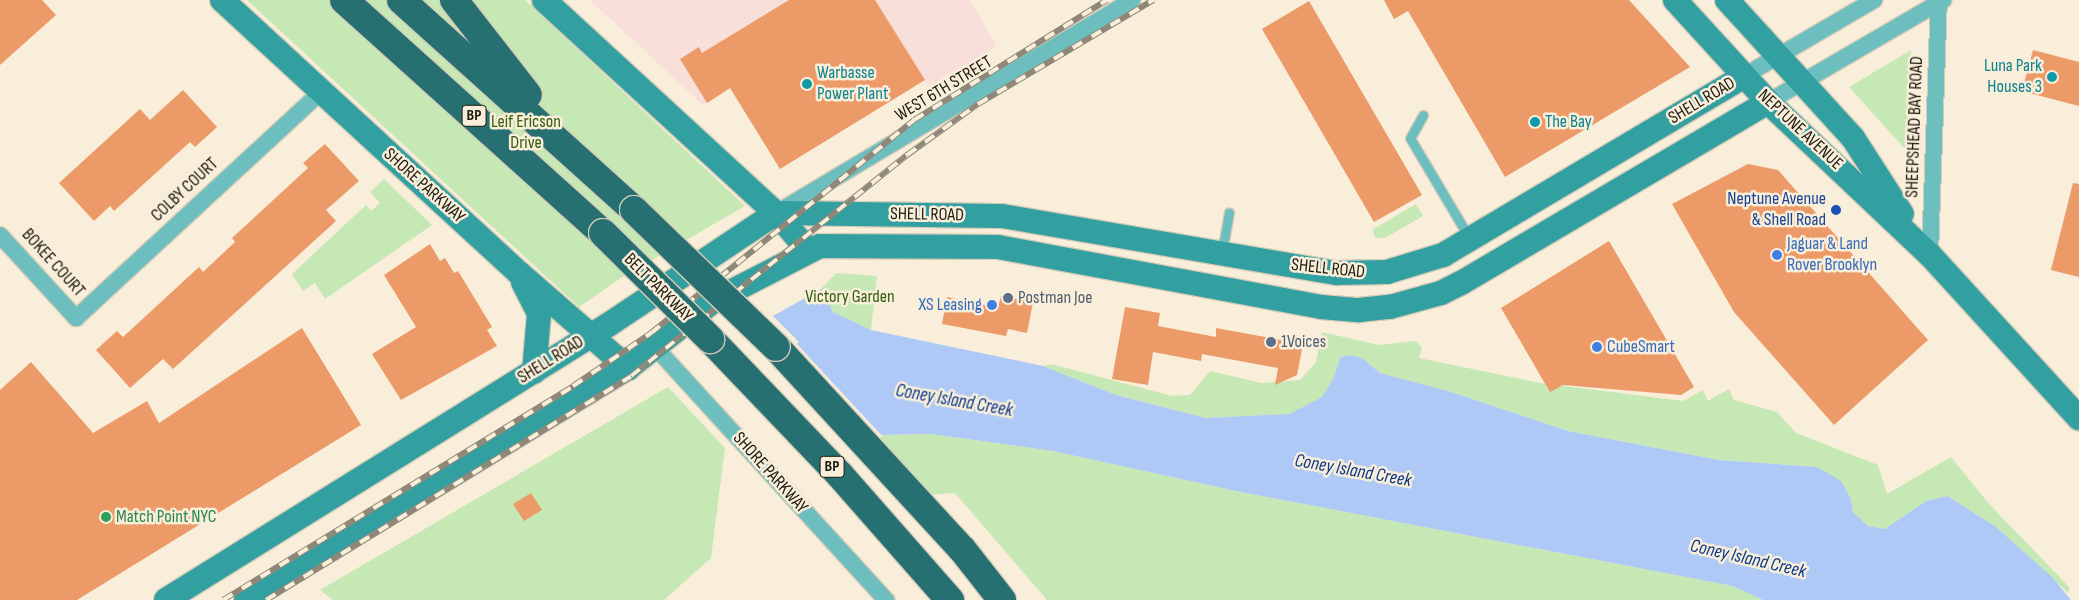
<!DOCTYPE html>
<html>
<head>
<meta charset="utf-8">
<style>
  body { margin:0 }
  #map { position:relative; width:2079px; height:600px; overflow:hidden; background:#f9eed9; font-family:"Sofia Sans Condensed",sans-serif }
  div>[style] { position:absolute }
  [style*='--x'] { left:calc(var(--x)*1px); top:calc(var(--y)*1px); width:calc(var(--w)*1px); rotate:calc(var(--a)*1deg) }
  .industrial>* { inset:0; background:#f9dfda }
  .green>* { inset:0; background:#c6e8b4 }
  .water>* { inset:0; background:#aec9f6 }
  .pier>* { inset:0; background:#f9eed9 }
  .building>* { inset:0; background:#eb9a68 }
  .roads { filter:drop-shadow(1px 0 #d6ccb9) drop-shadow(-1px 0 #d6ccb9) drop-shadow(0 1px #d6ccb9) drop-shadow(0 -1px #d6ccb9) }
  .lane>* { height:9px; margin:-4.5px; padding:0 4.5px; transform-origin:4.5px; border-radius:4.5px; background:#6dbebe }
  .street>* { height:16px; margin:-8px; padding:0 8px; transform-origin:8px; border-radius:8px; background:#6dbebe }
  .secondary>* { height:24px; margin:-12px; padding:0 12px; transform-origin:12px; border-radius:12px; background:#32a0a1 }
  .highway>* { height:28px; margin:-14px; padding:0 14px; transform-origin:14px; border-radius:14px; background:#277071 }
  .rail>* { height:5.5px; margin-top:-2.75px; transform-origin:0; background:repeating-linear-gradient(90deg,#f9eed9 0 11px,#8f8879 0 22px); box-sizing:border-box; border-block:1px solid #8f8879 }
  .bridges { filter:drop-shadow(1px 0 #d6ccb9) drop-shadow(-1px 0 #d6ccb9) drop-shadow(0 1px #d6ccb9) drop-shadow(0 -1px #d6ccb9) }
  .highway-bridge>* { height:28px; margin:-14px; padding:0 14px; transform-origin:14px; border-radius:14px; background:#277071 }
  .dots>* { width:14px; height:14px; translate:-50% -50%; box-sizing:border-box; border:2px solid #f9eed9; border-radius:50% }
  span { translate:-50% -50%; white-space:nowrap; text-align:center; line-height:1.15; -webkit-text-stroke:5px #f9eed9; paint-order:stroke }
  .shield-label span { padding:1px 4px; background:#f9eed9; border:1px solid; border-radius:4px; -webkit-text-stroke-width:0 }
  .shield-label { font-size:16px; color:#1c1911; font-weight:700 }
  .culture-label { font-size:18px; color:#0d838f }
  .right { translate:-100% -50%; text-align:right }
  .left { translate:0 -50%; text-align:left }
  .street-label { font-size:18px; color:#1c1911 }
  .park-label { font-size:18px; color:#325e0d }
  .transit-label { font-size:18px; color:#164399 }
  .shop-label { font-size:18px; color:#366cbe }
  .service-label { font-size:18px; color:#4e5e75 }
  .leisure-label { font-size:18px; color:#27864d }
  .water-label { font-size:19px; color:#0b3a8e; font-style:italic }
</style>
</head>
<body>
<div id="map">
  <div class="industrial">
    <i style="clip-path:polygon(590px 0,970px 0,997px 46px,928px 87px,924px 80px,780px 169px,730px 88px,704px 106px)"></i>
  </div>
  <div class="green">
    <i style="clip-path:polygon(247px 0,525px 0,745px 206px,621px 278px,579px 307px)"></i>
    <i style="clip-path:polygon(1911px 50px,1906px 150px,1849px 87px)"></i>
    <i style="clip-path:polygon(384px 179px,432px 225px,325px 299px,315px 283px,303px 291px,292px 274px,366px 205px,371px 211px,380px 203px,370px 192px)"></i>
    <i style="clip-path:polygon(1416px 204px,1423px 216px,1385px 238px,1376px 238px,1372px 230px)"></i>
    <i style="clip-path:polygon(836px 273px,877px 276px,871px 330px,833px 312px,821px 289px)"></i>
    <i style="clip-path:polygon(1322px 332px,1379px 345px,1416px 341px,1422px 347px,1419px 358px,1540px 383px,1683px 401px,1703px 390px,1708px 401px,1729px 389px,1734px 400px,1777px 412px,1796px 433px,1878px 465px,1887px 494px,1951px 457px,1989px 504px,2070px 588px,2068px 593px,1996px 527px,1948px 496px,1926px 501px,1885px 529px,1867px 526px,1853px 512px,1851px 499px,1817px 467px,1719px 460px,1568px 431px,1448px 391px,1380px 373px,1362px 358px,1350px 355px,1340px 357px,1334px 377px,1322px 397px,1289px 414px,1206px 418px,1116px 395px,1043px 366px,1051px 364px,1172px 396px,1190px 395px,1210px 371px,1261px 383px,1300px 380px,1316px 362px)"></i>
    <i style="clip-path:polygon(668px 387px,725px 448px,711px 558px,664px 600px,333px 600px,320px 590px)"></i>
    <i style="clip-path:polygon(931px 434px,1053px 451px,1236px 491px,1733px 586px,1763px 600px,1047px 600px,955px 493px,926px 495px,873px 435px)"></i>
  </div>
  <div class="water">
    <i style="clip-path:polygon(821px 289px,833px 312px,871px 330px,1043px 366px,1116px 395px,1206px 418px,1289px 414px,1322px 397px,1334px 377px,1340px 357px,1350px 355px,1362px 358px,1380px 373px,1448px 391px,1568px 431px,1719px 460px,1817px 467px,1841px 481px,1851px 499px,1853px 512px,1868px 526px,1885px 529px,1926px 501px,1948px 496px,1996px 527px,2052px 577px,2071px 600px,1763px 600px,1733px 586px,1236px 491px,1053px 451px,931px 434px,873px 435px,790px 349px,799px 342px,773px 316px)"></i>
  </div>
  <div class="pier">
    <i style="clip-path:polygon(795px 342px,883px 437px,873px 438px,788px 347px)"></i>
  </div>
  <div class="building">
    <i style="clip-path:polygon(0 0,42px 0,56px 15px,0 65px)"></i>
    <i style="clip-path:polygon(789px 0,875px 0,925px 80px,780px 169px,730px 88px,707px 103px,680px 59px,699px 47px,702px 53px)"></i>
    <i style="clip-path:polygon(1384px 0,1629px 0,1690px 67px,1505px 177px,1408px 11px,1394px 19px)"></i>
    <i style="clip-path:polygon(1309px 1px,1422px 195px,1374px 222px,1262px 29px)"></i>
    <i style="clip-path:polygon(2033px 50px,2079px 62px,2079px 106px,2022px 91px)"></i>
    <i style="clip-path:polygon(183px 90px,217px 127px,195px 147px,190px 142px,114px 211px,110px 206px,94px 221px,59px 183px,140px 109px,150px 120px)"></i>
    <i style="clip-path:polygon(325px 144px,359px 181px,326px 210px,336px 221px,173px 369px,163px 359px,130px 388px,96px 350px,117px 331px,123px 337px,199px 267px,203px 272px,235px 242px,232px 238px,308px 168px,303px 163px)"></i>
    <i style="clip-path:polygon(1748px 164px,1778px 170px,1928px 340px,1834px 425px,1734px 312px,1672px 204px)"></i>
    <i style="clip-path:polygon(2073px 183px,2079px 184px,2079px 277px,2051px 270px)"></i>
    <i style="clip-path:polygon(1609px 241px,1694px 387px,1681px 395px,1563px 385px,1550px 392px,1501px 308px)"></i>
    <i style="clip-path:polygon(430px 244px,440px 261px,445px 258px,454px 273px,458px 271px,492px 327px,487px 330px,497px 346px,401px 400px,372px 354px,416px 327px,384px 275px)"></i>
    <i style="clip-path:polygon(1001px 296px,1033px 302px,1027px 333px,1008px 329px,1006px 336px,942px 324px,947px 297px,998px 308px)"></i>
    <i style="clip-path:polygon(1125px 307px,1160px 313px,1158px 326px,1216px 337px,1216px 328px,1303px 344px,1297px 375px,1275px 385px,1278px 368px,1202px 354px,1201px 361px,1153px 352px,1148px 385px,1112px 379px)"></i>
    <i style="clip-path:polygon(302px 328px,361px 425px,77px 600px,0 600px,0 390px,31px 362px,93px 433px,147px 401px,159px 423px)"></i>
    <i style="clip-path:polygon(531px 493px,542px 510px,524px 521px,513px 504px)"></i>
  </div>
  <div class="roads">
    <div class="lane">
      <i style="--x:1423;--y:115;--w:26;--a:119"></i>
      <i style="--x:1410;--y:138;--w:117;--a:59.3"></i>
      <i style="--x:1222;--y:252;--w:40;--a:-80"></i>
    </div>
    <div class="street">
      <i style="--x:1744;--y:76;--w:151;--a:-30.3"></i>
      <i style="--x:1768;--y:102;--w:203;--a:-30.2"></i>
      <i style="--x:778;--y:212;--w:413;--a:-30.9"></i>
      <i style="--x:0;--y:235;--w:113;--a:47.5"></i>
      <i style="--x:76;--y:318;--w:333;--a:-42.7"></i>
      <i style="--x:1930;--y:255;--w:255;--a:-88"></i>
      <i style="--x:655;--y:347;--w:343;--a:47.6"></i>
    </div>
    <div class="secondary">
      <i style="--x:222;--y:0;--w:403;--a:42.6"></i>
      <i style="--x:519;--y:273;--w:145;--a:41.1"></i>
      <i style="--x:544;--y:0;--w:315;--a:42.6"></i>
      <i style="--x:776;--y:213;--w:49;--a:49.1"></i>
      <i style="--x:1675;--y:0;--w:138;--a:47.6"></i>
      <i style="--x:1768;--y:102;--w:223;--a:43.4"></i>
      <i style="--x:1930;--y:255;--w:221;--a:47.6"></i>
      <i style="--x:1727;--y:0;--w:187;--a:47.6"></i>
      <i style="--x:1853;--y:138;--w:90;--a:57.2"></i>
      <i style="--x:523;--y:282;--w:36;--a:63"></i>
      <i style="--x:539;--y:314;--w:58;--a:94.9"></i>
      <i style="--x:166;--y:600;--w:521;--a:-31.89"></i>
      <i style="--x:608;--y:325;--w:202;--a:-33.7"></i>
      <i style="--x:776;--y:213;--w:226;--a:0.8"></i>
      <i style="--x:1002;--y:216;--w:340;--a:9.7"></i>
      <i style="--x:1337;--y:273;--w:50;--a:-1.1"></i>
      <i style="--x:1387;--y:272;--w:59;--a:-16.9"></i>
      <i style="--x:1443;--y:255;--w:350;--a:-30.7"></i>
      <i style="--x:246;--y:600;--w:447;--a:-31.3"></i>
      <i style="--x:628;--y:368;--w:108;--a:-38.2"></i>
      <i style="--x:713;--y:301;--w:120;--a:-27.2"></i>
      <i style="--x:820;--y:246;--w:178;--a:0.3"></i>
      <i style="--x:998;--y:247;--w:329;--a:10.5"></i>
      <i style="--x:1321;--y:307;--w:38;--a:5"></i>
      <i style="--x:1359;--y:310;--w:31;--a:-6"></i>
      <i style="--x:1390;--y:307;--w:53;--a:-15.4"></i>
      <i style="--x:1441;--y:293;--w:22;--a:-27"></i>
      <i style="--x:1461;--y:283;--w:356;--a:-30.5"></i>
    </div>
    <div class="highway">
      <i style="--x:344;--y:0;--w:348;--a:42"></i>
      <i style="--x:401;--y:0;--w:314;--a:42"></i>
      <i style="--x:454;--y:0;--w:120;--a:52.1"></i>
      <i style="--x:710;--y:339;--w:188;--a:46.3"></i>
      <i style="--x:840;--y:475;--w:167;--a:48.7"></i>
      <i style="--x:776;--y:347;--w:275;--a:47.4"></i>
      <i style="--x:962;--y:549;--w:65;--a:51.9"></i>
    </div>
  </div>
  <div class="rail">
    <i style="--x:223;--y:600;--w:410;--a:-31.4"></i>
    <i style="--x:573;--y:386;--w:94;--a:-34.2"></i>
    <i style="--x:651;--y:333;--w:338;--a:-39"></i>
    <i style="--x:914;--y:120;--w:227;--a:-31.9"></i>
    <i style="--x:266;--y:600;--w:428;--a:-31.5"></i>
    <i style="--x:631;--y:376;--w:354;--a:-38.7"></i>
    <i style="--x:907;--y:155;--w:87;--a:-35.7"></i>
    <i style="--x:978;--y:104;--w:204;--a:-30.7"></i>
  </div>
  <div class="bridges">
    <div class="highway-bridge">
      <i style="--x:634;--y:210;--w:197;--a:44"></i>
      <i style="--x:603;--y:233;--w:151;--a:44.7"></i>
    </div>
  </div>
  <div class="dots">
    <i style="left:2052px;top:77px;background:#0f9aa8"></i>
    <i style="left:807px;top:84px;background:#0f9aa8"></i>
    <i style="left:1535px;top:122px;background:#0f9aa8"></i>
    <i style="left:1836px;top:210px;background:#1a4fb4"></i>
    <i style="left:1777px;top:255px;background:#3f7fe0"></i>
    <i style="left:1008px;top:298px;background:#5c6f8a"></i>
    <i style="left:992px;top:305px;background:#3f7fe0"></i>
    <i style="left:1271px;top:342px;background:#5c6f8a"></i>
    <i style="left:1597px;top:347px;background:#3f7fe0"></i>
    <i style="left:106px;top:517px;background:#2e9e5b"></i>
  </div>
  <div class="shield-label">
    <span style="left:474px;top:116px">BP</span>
    <span style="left:832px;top:467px">BP</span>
  </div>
  <div class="culture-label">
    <span class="right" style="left:2042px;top:77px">Luna Park<br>Houses 3</span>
    <span class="left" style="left:817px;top:84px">Warbasse<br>Power Plant</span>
    <span class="left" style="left:1545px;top:122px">The Bay</span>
  </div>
  <div class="street-label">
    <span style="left:944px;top:89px;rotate:-31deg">WEST 6TH STREET</span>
    <span style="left:1702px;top:101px;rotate:-31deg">SHELL ROAD</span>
    <span style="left:1915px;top:127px;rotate:-88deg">SHEEPSHEAD BAY ROAD</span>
    <span style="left:1800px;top:130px;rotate:43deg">NEPTUNE AVENUE</span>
    <span style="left:424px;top:186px;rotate:42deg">SHORE PARKWAY</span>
    <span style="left:185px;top:190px;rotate:-43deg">COLBY COURT</span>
    <span style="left:927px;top:215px;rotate:1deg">SHELL ROAD</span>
    <span style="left:53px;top:263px;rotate:48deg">BOKEE COURT</span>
    <span style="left:1328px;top:269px;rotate:6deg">SHELL ROAD</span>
    <span style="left:658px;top:288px;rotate:45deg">BELT PARKWAY</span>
    <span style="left:551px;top:360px;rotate:-32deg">SHELL ROAD</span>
    <span style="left:770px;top:473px;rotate:48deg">SHORE PARKWAY</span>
  </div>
  <div class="park-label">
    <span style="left:526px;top:133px">Leif Ericson<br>Drive</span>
    <span style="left:850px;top:297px">Victory Garden</span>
  </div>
  <div class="transit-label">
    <span class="right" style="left:1826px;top:210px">Neptune Avenue<br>&amp; Shell Road</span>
  </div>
  <div class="shop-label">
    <span class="left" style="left:1787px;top:255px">Jaguar &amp; Land<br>Rover Brooklyn</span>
    <span class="right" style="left:982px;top:305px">XS Leasing</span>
    <span class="left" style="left:1607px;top:347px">CubeSmart</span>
  </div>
  <div class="service-label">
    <span class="left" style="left:1018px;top:298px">Postman Joe</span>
    <span class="left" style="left:1281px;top:342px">1Voices</span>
  </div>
  <div class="leisure-label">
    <span class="left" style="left:116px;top:517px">Match Point NYC</span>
  </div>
  <div class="water-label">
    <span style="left:954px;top:401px;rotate:10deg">Coney Island Creek</span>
    <span style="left:1353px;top:471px;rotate:10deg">Coney Island Creek</span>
    <span style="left:1748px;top:559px;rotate:13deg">Coney Island Creek</span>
  </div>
</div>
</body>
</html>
